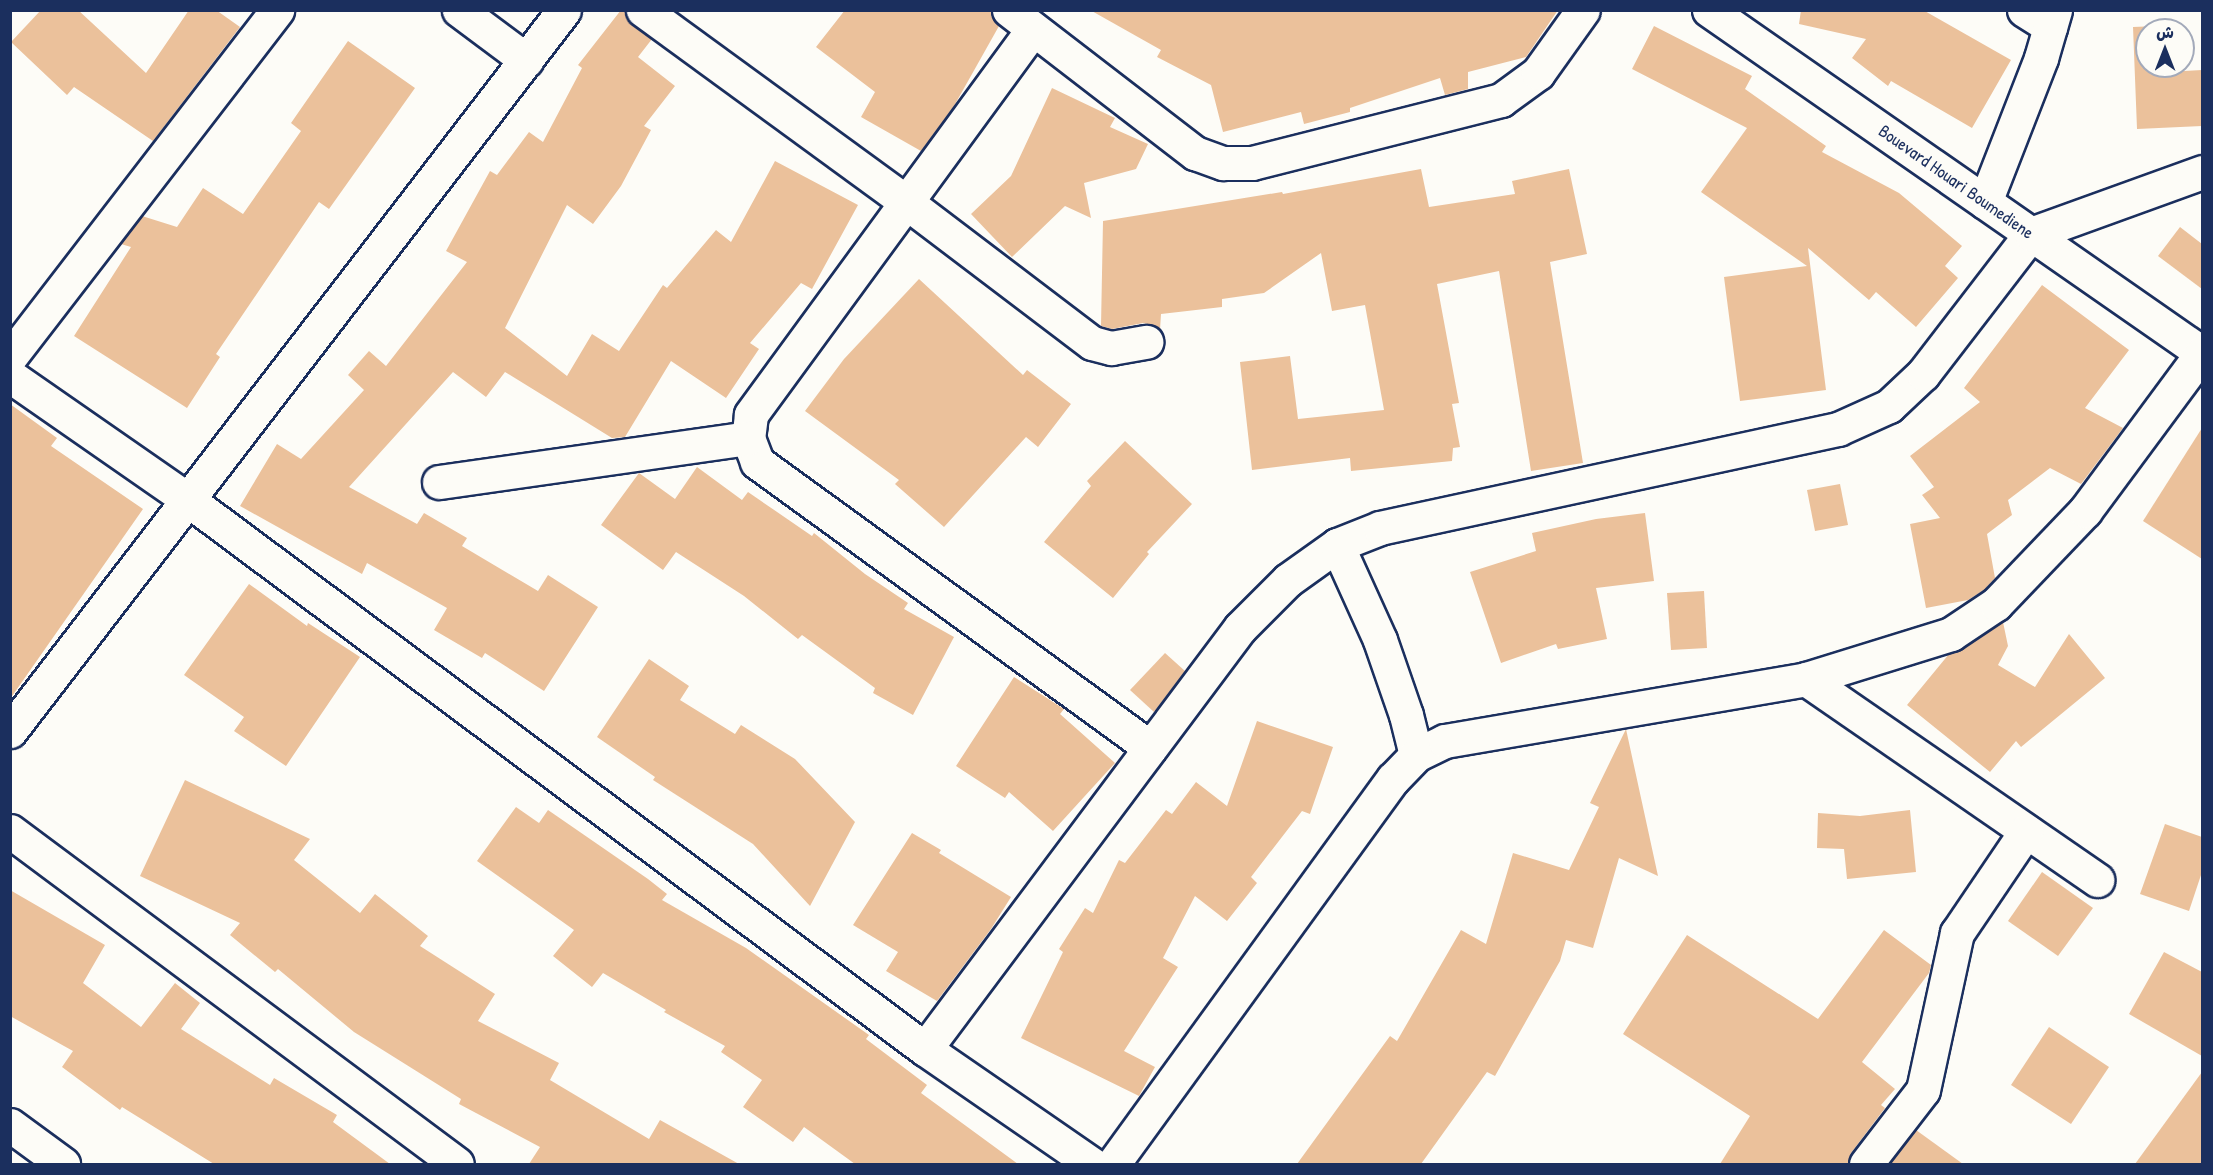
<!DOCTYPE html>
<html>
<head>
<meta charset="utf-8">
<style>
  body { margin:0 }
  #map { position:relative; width:2213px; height:1175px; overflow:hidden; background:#fdfcf7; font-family:"Patrick Hand","Playpen Sans Arabic",sans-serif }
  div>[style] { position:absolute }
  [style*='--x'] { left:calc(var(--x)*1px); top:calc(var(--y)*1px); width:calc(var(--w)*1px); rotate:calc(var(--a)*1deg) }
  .building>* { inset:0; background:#ebc19b }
  .roads { filter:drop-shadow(2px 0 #1b2f5e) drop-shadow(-2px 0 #1b2f5e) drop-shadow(0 2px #1b2f5e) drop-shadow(0 -2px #1b2f5e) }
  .minor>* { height:33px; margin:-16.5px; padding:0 16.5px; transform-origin:16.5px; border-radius:16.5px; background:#fdfcf7 }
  span { translate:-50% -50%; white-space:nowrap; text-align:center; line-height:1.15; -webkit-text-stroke:4.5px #fdfcf7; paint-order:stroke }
  .street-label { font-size:18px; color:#1b2f5e }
  .frame { position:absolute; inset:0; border:12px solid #1b2f5e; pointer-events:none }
  .north { position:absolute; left:2135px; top:18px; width:60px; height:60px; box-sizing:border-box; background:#fdfcf7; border:2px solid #a3aaba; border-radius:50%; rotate:0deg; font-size:16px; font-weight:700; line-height:24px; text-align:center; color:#1b2f5e }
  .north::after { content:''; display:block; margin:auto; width:21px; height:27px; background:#1b2f5e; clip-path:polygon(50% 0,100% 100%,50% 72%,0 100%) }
</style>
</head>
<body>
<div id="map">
  <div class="building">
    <i style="clip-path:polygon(41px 10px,78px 10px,146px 73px,189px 10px,216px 10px,240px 27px,153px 141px,74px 87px,67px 95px,11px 42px)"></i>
    <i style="clip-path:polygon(621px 10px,625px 10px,632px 25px,652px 39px,638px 57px,675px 86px,644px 126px,651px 130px,621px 186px,593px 224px,567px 205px,505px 328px,567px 376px,592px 334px,619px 351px,663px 285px,667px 288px,716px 230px,731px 242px,775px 161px,858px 205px,812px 289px,801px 283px,750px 343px,759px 349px,726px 398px,671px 361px,625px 437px,612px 438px,505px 372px,486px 397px,453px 372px,349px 487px,417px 524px,424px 513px,467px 538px,462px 546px,538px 591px,548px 575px,598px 607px,544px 691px,485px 653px,482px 658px,434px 630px,447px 608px,367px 563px,362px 574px,240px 506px,277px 444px,301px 459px,364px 390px,348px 375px,369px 351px,386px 366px,467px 262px,446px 251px,490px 171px,497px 175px,529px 132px,543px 142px,582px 68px,578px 65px)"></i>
    <i style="clip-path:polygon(845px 10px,991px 10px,992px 18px,999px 26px,954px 106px,921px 151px,861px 117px,875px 92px,816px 47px)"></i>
    <i style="clip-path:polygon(1090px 10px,1558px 10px,1526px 57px,1468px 72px,1468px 89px,1445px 95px,1440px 78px,1350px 108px,1350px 112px,1304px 124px,1301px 112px,1223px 132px,1211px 85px,1157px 57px,1161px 50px)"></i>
    <i style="clip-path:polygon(1801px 10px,1923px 10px,2011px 60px,1972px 128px,1891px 81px,1888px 86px,1852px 58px,1866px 39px,1799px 24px)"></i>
    <i style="clip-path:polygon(2182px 25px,2182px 30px,2147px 30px,2147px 66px,2183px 66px,2183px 48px,2184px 71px,2202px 70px,2202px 126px,2137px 129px,2133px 27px)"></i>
    <i style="clip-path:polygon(1654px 26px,1752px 76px,1745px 89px,1826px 146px,1822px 152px,1899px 193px,1962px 246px,1945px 266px,1958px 278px,1916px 327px,1876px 292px,1869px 300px,1808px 248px,1826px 390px,1740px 401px,1724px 277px,1807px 266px,1701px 192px,1747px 128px,1632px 69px)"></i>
    <i style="clip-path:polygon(348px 41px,415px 88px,329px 209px,319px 202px,216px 354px,220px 357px,187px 408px,74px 336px,131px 247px,121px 244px,142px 216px,177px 227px,203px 188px,243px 214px,301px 131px,291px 123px)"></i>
    <i style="clip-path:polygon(1052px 88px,1115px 118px,1110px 127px,1148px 144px,1136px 169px,1084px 183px,1091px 218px,1065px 206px,1012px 257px,971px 214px,1011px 176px)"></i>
    <i style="clip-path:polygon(1421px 169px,1429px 207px,1515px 194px,1512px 181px,1569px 169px,1587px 254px,1550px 262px,1583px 463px,1531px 471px,1499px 271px,1437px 284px,1459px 403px,1452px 404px,1460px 447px,1453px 448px,1452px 461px,1351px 471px,1350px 458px,1252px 470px,1240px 362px,1290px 356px,1298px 419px,1384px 410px,1365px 305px,1332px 311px,1321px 253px,1264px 293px,1222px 299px,1222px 307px,1161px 314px,1160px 330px,1153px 325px,1143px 323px,1112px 329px,1101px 326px,1103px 221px,1282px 192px,1283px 194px)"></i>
    <i style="clip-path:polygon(2180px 227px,2202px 244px,2202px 289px,2158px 256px)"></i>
    <i style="clip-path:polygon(919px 279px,1023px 375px,1027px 370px,1071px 404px,1038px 447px,1026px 437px,944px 527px,895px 484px,899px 480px,805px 411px,844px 359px)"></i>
    <i style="clip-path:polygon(2042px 285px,2129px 350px,2085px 408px,2123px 428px,2081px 484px,2050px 468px,2008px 500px,2012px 515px,1987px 534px,1995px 578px,1984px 590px,1968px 600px,1926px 608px,1910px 524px,1940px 518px,1922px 495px,1934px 487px,1910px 456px,1980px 402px,1964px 388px)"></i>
    <i style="clip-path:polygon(10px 404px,57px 438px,51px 446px,143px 509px,10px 699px)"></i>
    <i style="clip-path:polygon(2202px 428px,2202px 559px,2143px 521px)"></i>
    <i style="clip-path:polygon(1125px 441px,1192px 504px,1147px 552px,1149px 554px,1113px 598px,1044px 542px,1091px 486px,1087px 481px)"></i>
    <i style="clip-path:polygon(697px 467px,742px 500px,748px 492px,812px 536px,814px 533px,865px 574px,908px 603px,904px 609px,954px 637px,913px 715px,873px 693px,875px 688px,802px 635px,798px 639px,744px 596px,676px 552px,663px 570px,601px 525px,639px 473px,675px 499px)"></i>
    <i style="clip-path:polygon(1840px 484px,1848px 525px,1815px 531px,1807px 490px)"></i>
    <i style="clip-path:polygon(1645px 513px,1654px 581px,1596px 588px,1607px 639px,1558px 649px,1556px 644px,1501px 663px,1470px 572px,1536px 551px,1532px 533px,1596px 519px)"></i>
    <i style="clip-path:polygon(249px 584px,307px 626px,308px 623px,360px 657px,286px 766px,234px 731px,244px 717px,184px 675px)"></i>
    <i style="clip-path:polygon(1704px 591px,1707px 648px,1671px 650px,1667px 593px)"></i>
    <i style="clip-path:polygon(2003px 622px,2008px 646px,1998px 665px,2035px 687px,2069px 634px,2105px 678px,2021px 747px,2016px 741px,1990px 772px,1907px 705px,1949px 654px,1961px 650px)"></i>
    <i style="clip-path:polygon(1165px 653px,1185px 671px,1154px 712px,1130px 690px)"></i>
    <i style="clip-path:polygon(649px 659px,689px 686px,680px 700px,735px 734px,741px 725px,795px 759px,855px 822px,810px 906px,753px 844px,653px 780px,655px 777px,597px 737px)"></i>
    <i style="clip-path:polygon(1014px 677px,1064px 709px,1060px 714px,1115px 763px,1053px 831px,1009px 792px,1005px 798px,956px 766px)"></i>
    <i style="clip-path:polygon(1257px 721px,1333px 747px,1310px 814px,1302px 811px,1251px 877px,1257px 883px,1227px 921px,1195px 896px,1163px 958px,1178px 967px,1124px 1051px,1155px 1067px,1139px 1096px,1021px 1038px,1063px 952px,1059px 949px,1085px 908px,1093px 913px,1119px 860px,1125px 863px,1166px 810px,1172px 814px,1196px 782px,1227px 806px)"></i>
    <i style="clip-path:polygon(1626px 729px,1658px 876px,1619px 858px,1593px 948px,1566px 940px,1560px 961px,1495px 1076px,1487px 1072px,1421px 1164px,1297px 1164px,1390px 1036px,1397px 1041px,1461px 930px,1486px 944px,1513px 853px,1569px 870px,1599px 807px,1590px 803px)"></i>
    <i style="clip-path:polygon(185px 780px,310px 839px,294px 860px,360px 913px,375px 894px,428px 936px,420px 946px,495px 994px,478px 1021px,559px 1063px,550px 1080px,649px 1139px,660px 1120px,739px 1164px,529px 1164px,540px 1147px,459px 1104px,461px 1099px,354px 1032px,278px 969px,275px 972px,230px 935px,240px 923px,140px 876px)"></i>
    <i style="clip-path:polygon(516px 807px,539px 823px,548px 810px,648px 879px,667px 894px,662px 900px,746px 948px,869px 1035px,866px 1039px,927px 1085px,921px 1093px,1018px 1164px,855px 1164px,804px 1127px,793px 1142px,743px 1107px,762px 1080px,721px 1052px,725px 1046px,664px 1012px,666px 1010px,603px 973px,592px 987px,553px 956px,574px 930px,477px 861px)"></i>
    <i style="clip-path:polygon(1910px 810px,1916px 872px,1847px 879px,1844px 849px,1817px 848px,1818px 813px,1860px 816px)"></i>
    <i style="clip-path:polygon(2165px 824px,2202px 837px,2202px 872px,2189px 911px,2140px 894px)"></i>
    <i style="clip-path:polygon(912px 833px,941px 850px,939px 853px,1011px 897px,991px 929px,937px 1001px,886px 971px,898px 952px,853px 925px)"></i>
    <i style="clip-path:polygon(2042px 872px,2093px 908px,2058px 956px,2008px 921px)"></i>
    <i style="clip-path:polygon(10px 890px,105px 945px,83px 983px,141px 1027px,175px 983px,200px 1003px,181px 1029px,270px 1085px,274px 1078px,337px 1115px,333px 1122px,390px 1164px,214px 1164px,122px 1107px,120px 1110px,62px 1067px,73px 1051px,10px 1016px)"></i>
    <i style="clip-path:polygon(1884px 930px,1931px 965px,1929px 973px,1862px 1062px,1895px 1089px,1881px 1105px,1885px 1108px,1851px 1153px,1848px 1164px,1720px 1164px,1750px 1116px,1623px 1034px,1687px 935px,1818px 1019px)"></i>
    <i style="clip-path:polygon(2164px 952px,2202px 972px,2202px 1056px,2129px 1014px)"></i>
    <i style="clip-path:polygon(2049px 1027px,2109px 1067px,2071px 1124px,2011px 1085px)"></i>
    <i style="clip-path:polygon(2202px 1072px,2202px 1164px,2135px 1164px)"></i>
    <i style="clip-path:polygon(1916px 1130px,1963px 1164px,1889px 1164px)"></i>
  </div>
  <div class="roads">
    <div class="minor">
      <i style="--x:459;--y:10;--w:84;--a:36.7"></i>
      <i style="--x:643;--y:10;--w:326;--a:36.1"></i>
      <i style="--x:906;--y:202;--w:233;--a:37.2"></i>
      <i style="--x:1092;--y:343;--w:20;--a:15"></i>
      <i style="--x:1111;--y:348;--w:36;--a:-10"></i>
      <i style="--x:1009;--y:10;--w:235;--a:37.6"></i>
      <i style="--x:1195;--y:153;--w:30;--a:20"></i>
      <i style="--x:1223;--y:163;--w:29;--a:0"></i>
      <i style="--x:1252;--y:163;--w:257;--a:-14.2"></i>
      <i style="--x:1501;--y:100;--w:46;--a:-36.1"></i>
      <i style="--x:1538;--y:73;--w:77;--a:-54.5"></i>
      <i style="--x:1709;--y:10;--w:601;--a:34.83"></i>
      <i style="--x:2024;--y:10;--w:31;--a:32"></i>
      <i style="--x:1033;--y:29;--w:478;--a:126.2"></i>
      <i style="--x:751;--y:415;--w:23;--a:97"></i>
      <i style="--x:748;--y:438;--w:26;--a:69"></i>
      <i style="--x:757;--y:462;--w:486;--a:36"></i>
      <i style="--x:1985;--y:202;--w:155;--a:-68.7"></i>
      <i style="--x:2041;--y:58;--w:50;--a:-73.7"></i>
      <i style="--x:10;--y:357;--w:438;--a:-52.4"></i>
      <i style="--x:10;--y:376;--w:216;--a:34.8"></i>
      <i style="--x:187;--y:499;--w:920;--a:36.7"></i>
      <i style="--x:925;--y:1049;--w:203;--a:34.6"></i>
      <i style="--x:439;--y:482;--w:312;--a:-8.1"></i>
      <i style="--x:1337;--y:545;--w:104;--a:65.6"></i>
      <i style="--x:1380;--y:640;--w:79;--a:70.9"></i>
      <i style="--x:1406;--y:715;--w:41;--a:76"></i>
      <i style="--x:1806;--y:679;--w:354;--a:34.6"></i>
      <i style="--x:10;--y:731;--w:909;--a:-52.46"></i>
      <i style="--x:10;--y:831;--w:557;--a:36.68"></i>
      <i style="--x:925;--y:1049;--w:526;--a:-53.2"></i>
      <i style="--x:1240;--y:628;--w:68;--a:-45"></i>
      <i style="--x:1288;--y:580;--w:60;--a:-35.5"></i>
      <i style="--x:1337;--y:545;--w:46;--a:-21.6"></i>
      <i style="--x:1380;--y:528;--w:469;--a:-12.2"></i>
      <i style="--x:1838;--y:429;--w:56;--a:-24.3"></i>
      <i style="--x:1889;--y:406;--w:47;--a:-43.3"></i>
      <i style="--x:1923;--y:374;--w:177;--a:-52.4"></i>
      <i style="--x:2031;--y:234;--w:182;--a:-19.9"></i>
      <i style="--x:10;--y:1125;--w:66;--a:36.3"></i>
      <i style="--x:1113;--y:1164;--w:476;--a:-54"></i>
      <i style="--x:1393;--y:779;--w:33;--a:-46"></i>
      <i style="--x:1416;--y:755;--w:32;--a:-26"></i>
      <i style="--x:1445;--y:741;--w:366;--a:-9.7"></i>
      <i style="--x:1806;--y:679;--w:152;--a:-17.2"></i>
      <i style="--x:1951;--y:634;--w:54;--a:-33.7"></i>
      <i style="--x:1996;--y:604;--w:129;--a:-46.3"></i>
      <i style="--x:2085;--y:511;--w:197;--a:-53.5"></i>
      <i style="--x:1866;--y:1164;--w:93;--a:-52.4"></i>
      <i style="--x:1923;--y:1090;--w:161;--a:-77.8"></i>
      <i style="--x:1957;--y:933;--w:123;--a:-55.9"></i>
    </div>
  </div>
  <div class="street-label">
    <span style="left:1956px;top:182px;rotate:35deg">Bouevard Houari Boumediene</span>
  </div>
  <div class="frame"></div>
  <div class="north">ش</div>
</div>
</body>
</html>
